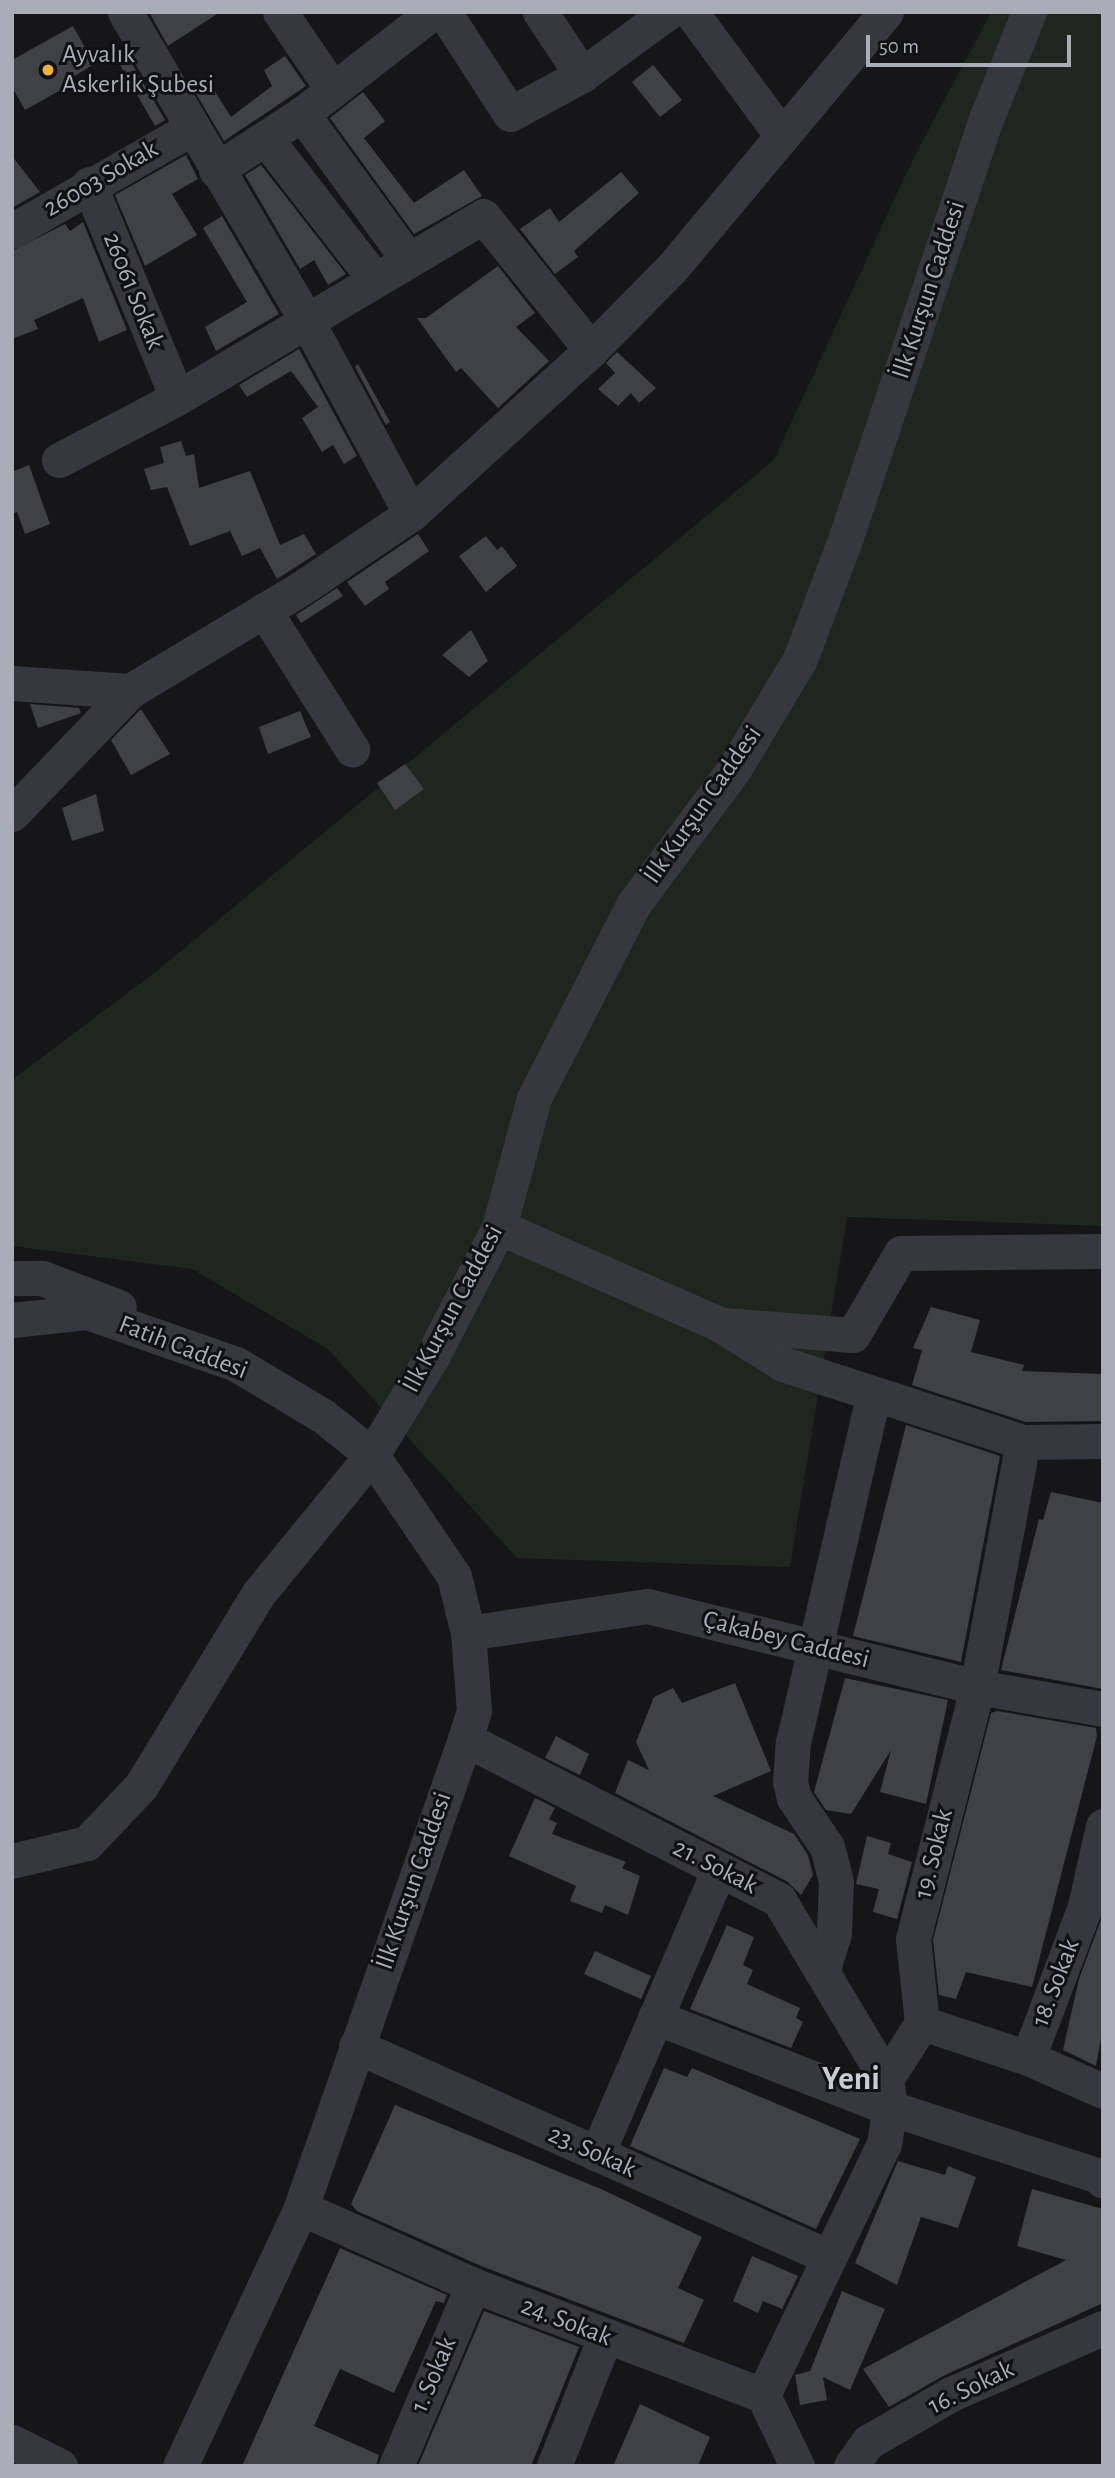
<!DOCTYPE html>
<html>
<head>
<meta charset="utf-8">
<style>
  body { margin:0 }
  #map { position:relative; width:1115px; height:2478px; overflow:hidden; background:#161618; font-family:"Alegreya Sans",sans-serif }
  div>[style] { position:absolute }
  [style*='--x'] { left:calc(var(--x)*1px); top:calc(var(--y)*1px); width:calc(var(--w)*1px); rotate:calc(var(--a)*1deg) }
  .green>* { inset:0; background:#1e261f }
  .building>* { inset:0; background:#404145 }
  .minor>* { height:35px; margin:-17.5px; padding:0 17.5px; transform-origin:17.5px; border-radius:17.5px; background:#37383d }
  .dots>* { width:19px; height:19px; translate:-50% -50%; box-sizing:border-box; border:4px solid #111113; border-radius:50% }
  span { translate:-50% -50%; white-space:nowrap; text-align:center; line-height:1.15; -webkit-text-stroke:6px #111113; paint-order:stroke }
  .poi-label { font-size:26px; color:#a8adb8 }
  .left { translate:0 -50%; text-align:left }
  .street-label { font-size:26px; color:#a8adb8 }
  .district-label { font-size:33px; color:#c9ccd4; font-weight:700 }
  .frame { position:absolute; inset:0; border:14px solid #a8adb8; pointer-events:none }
  .scale { position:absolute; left:866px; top:35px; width:205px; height:32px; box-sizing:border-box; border:4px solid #a8adb8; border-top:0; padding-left:9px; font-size:21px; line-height:24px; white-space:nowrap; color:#a8adb8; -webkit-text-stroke:5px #111113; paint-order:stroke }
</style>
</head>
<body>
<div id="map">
  <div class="green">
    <i style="clip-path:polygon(991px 12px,1103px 12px,1103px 1226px,847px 1217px,790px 1567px,517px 1558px,328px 1349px,192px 1269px,12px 1246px,12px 1080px,158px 970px,774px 460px,912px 161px)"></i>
  </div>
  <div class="building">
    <i style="clip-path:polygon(149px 12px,220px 12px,168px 46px)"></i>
    <i style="clip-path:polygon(73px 26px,94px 64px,73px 77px,75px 82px,25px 110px,12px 87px,12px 60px)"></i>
    <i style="clip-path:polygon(125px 52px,165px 120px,155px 126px,116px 58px)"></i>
    <i style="clip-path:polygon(285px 56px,306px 86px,224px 141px,195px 92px,209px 82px,231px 117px,272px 86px,264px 70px)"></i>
    <i style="clip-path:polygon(653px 65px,682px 100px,660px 117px,632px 82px)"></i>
    <i style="clip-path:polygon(363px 92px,385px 121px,364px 138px,414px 203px,464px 170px,482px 196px,414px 234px,330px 118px)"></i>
    <i style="clip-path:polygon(186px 155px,198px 179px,172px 194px,197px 235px,145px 266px,115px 195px)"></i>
    <i style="clip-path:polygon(12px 156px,40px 192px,12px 208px)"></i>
    <i style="clip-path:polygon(261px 165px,346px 274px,328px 285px,314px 260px,300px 269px,245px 175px)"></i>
    <i style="clip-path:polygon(621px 172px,639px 193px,574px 251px,578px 257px,555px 274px,520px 229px,550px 208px,559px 222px)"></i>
    <i style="clip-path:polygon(222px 216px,279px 314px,216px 351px,205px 327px,247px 302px,203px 228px)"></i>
    <i style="clip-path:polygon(83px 222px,127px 330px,99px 342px,83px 298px,34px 320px,38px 329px,12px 339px,12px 251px,65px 224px,70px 231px)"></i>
    <i style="clip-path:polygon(498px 266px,535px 313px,516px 327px,549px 361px,498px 408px,461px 368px,456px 372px,417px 318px,426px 318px)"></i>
    <i style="clip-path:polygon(299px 349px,357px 456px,344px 464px,333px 445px,322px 452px,302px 418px,318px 407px,291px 371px,247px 397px,239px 385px)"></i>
    <i style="clip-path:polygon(617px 352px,656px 388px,639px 403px,631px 393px,618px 406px,598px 389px,615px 373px,606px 363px)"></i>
    <i style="clip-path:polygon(358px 364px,390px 422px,386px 425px,355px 367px)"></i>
    <i style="clip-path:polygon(181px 441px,186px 456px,194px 454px,199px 488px,250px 471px,280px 545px,304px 534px,316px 554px,277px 579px,260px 548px,242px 556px,230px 531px,190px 546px,167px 487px,151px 490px,144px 469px,164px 463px,160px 447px)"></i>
    <i style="clip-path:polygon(29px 465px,50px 524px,25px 534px,17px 512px,12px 514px,12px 472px)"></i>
    <i style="clip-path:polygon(418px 534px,429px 551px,385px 582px,389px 589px,365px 606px,347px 582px)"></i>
    <i style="clip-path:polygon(486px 536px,497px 550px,502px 546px,517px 566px,486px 592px,459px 556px)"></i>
    <i style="clip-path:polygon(337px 588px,343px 596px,301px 623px,296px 615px)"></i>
    <i style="clip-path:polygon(471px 630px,488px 661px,469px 677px,442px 655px)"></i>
    <i style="clip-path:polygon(30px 704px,79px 708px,81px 713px,38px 728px)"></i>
    <i style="clip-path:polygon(141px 709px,170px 754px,131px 775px,111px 740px)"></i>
    <i style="clip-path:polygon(300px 711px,311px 737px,268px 754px,259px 727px)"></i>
    <i style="clip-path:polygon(405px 764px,424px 789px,395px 810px,377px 783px)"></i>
    <i style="clip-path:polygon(96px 794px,104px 831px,72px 841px,62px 808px)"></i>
    <i style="clip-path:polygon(931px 1307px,980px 1320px,971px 1352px,1024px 1365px,1022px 1371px,1103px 1374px,1103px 1421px,1026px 1422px,912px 1385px,922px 1350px,913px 1348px)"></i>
    <i style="clip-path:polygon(906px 1425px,1000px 1456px,961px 1662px,853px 1636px)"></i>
    <i style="clip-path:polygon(1051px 1492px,1103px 1503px,1103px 1689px,1001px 1670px,1039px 1519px,1043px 1520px)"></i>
    <i style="clip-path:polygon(845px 1678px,948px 1700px,926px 1804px,880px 1792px,891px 1750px,851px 1814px,826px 1810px,814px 1792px)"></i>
    <i style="clip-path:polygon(735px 1683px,771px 1771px,713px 1796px,794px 1834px,808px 1855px,813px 1875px,801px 1895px,788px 1882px,615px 1793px,628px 1760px,649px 1770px,636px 1742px,654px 1697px,673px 1688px,682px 1703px)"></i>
    <i style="clip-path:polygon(997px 1711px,1096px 1728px,1097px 1736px,1032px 1987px,966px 1972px,956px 1999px,939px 1995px,933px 1940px,991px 1713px)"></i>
    <i style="clip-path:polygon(556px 1736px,589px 1754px,580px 1775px,545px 1758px)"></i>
    <i style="clip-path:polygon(535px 1798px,555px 1808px,549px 1819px,557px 1823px,552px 1834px,626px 1862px,622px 1868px,640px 1876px,628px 1915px,605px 1905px,602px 1913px,570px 1901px,576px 1886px,509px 1856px)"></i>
    <i style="clip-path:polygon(867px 1836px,891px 1843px,888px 1854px,912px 1862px,897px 1919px,873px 1912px,879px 1889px,856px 1884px)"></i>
    <i style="clip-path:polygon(1102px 1917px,1103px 2027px,1096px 2066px,1063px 2050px,1079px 1979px)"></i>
    <i style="clip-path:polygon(727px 1925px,754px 1937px,743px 1965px,753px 1970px,747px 1984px,800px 2008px,796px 2018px,803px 2022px,791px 2048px,690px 2009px)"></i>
    <i style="clip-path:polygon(595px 1951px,651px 1976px,641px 1999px,584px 1974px)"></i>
    <i style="clip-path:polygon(664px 2068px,687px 2077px,692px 2068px,860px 2139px,816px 2229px,630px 2146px)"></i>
    <i style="clip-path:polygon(395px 2105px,601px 2189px,702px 2237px,678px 2288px,704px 2300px,684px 2343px,481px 2266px,357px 2211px,351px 2204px)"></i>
    <i style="clip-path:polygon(898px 2161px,945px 2175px,948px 2166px,976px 2177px,958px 2228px,921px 2217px,897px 2285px,855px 2263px)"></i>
    <i style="clip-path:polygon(1032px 2189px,1103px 2209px,1103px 2303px,943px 2376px,889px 2407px,863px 2369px,1066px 2260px,1017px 2246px)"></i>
    <i style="clip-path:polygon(340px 2248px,447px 2295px,444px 2303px,436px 2301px,394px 2393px,340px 2369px,314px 2426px,379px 2455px,376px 2466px,242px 2466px)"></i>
    <i style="clip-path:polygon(752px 2256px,798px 2276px,782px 2309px,763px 2301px,758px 2313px,733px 2301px)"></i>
    <i style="clip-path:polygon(842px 2291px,885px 2309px,850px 2390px,823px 2377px,827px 2400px,800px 2405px,795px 2375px,810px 2371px)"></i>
    <i style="clip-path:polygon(484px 2311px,579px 2347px,531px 2466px,418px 2466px)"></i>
    <i style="clip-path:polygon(640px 2404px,710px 2437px,698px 2466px,613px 2466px)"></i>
  </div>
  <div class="minor">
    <i style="--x:125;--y:12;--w:359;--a:59.5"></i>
    <i style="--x:307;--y:321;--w:219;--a:61.7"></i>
    <i style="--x:280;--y:12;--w:94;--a:55.8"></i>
    <i style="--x:444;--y:12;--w:121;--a:57.1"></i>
    <i style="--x:510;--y:114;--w:82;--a:-28.4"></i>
    <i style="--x:582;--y:75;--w:107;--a:-36.2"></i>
    <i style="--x:540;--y:12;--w:76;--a:56.3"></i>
    <i style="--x:691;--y:12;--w:154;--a:53.7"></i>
    <i style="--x:302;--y:114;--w:178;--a:53.9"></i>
    <i style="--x:266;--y:139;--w:176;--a:52.2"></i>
    <i style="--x:216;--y:170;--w:103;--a:-33.1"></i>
    <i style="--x:302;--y:114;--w:166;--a:-37.9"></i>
    <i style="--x:89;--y:184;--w:231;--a:67.6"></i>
    <i style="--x:12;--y:231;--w:205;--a:-29.8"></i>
    <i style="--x:59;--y:460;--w:133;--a:-27.7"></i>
    <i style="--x:177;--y:398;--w:356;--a:-30.7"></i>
    <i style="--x:483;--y:216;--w:172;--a:51.1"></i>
    <i style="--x:264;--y:610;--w:165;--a:57.7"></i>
    <i style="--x:12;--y:683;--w:118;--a:3.9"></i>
    <i style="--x:12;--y:814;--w:170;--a:-46.2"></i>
    <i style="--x:130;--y:691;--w:202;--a:-31"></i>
    <i style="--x:303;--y:587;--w:130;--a:-34.1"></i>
    <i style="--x:411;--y:514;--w:244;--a:-42.3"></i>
    <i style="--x:591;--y:350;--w:114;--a:-45.4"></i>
    <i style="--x:671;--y:269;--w:335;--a:-50.1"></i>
    <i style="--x:499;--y:1227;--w:240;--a:23.8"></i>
    <i style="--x:719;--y:1324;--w:75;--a:32"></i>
    <i style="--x:783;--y:1364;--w:252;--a:18"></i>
    <i style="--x:1023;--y:1442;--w:80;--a:-0.7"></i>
    <i style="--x:12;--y:1278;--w:30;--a:0"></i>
    <i style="--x:42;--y:1278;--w:82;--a:20.6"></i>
    <i style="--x:12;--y:1320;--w:75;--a:-6.1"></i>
    <i style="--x:87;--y:1312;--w:158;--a:19.2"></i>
    <i style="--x:236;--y:1364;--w:101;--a:30.9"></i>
    <i style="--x:323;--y:1416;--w:63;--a:38.5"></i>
    <i style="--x:372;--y:1455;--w:146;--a:55.9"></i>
    <i style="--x:454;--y:1576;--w:59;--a:76.2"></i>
    <i style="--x:468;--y:1633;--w:78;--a:85.6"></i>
    <i style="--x:474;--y:1711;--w:29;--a:108"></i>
    <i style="--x:465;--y:1739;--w:497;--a:109.3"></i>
    <i style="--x:301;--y:2208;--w:285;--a:115.1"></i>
    <i style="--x:726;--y:1325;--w:127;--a:4.5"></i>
    <i style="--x:853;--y:1335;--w:95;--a:-59.7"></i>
    <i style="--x:901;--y:1253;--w:202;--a:-0.6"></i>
    <i style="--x:468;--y:1633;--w:181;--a:-8.6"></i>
    <i style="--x:647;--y:1606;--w:340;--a:13.8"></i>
    <i style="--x:977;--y:1687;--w:128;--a:9.9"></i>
    <i style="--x:465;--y:1739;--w:353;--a:27.1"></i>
    <i style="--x:779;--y:1900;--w:209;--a:59.1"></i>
    <i style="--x:12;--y:1861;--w:77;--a:-13.5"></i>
    <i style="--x:87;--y:1843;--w:79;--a:-46.5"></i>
    <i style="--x:141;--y:1786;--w:226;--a:-58.6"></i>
    <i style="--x:259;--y:1593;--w:178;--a:-50.7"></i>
    <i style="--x:372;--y:1455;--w:117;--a:-58.6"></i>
    <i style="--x:433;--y:1355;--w:144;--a:-62.7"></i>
    <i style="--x:499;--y:1227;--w:134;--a:-74.8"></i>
    <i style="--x:534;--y:1098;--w:217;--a:-62.8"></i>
    <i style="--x:633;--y:905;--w:169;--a:-53.4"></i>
    <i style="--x:734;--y:769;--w:128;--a:-59"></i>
    <i style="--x:800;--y:659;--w:130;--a:-69.3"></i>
    <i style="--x:846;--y:537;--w:441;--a:-71.5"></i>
    <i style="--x:986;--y:119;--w:115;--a:-68.1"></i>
    <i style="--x:822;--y:1972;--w:41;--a:-72.9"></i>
    <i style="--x:834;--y:1933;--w:51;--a:-87.8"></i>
    <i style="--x:836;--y:1882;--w:36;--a:-104"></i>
    <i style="--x:827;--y:1847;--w:59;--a:-124"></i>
    <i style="--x:794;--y:1798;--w:16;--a:-104"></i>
    <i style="--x:790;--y:1782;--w:39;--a:-86"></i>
    <i style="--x:793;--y:1743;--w:356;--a:-77"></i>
    <i style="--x:655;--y:2017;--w:252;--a:21.2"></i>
    <i style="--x:890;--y:2108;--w:220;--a:18"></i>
    <i style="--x:1099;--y:2176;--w:6;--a:51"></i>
    <i style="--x:922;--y:2023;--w:84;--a:-96.1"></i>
    <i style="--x:913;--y:1939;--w:260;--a:-75.7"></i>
    <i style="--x:977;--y:1687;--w:249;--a:-79.4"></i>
    <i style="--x:922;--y:2023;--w:112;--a:18.3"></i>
    <i style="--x:1028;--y:2058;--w:82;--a:23.7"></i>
    <i style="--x:356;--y:2046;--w:518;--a:24.04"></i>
    <i style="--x:1028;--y:2058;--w:162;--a:-69.4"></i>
    <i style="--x:1085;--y:1906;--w:82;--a:-77.3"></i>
    <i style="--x:597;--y:2154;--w:310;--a:-66.8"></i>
    <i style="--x:301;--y:2208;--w:188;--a:24.1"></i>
    <i style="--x:473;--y:2285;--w:310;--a:20.8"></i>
    <i style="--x:763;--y:2395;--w:79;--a:64.4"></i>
    <i style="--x:763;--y:2395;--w:279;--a:-64.3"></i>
    <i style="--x:884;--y:2144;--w:36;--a:-81"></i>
    <i style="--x:890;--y:2108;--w:29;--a:-98"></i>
    <i style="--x:886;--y:2079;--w:67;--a:-57.3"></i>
    <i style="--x:12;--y:2442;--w:54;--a:26.6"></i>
    <i style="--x:396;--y:2466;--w:197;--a:-67"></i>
    <i style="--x:554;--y:2466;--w:139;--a:-68.4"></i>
    <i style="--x:851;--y:2466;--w:29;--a:-55"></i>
    <i style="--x:868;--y:2442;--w:96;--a:-30"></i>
    <i style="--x:951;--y:2394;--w:166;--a:-23.5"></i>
  </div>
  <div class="dots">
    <i style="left:48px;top:70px;background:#f2b134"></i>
  </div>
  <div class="poi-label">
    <span class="left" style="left:62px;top:70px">Ayvalık<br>Askerlik Şubesi</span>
  </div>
  <div class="street-label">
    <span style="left:101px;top:179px;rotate:-30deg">26003 Sokak</span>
    <span style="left:929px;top:290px;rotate:-72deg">İlk Kurşun Caddesi</span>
    <span style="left:133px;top:291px;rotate:68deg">26061 Sokak</span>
    <span style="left:703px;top:805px;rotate:-55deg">İlk Kurşun Caddesi</span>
    <span style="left:453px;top:1309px;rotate:-62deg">İlk Kurşun Caddesi</span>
    <span style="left:183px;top:1348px;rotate:21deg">Fatih Caddesi</span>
    <span style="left:786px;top:1640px;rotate:14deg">Çakabey Caddesi</span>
    <span style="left:934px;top:1854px;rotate:-76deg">19. Sokak</span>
    <span style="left:715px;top:1867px;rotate:27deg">21. Sokak</span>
    <span style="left:414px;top:1881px;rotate:-71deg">İlk Kurşun Caddesi</span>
    <span style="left:1056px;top:1983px;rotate:-69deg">18. Sokak</span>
    <span style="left:592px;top:2152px;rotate:24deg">23. Sokak</span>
    <span style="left:566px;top:2322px;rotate:21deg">24. Sokak</span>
    <span style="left:434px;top:2375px;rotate:-67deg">1. Sokak</span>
    <span style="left:971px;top:2388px;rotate:-26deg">16. Sokak</span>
  </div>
  <div class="district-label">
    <span style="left:851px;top:2080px">Yeni</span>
  </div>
  <div class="frame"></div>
  <div class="scale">50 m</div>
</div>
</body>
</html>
